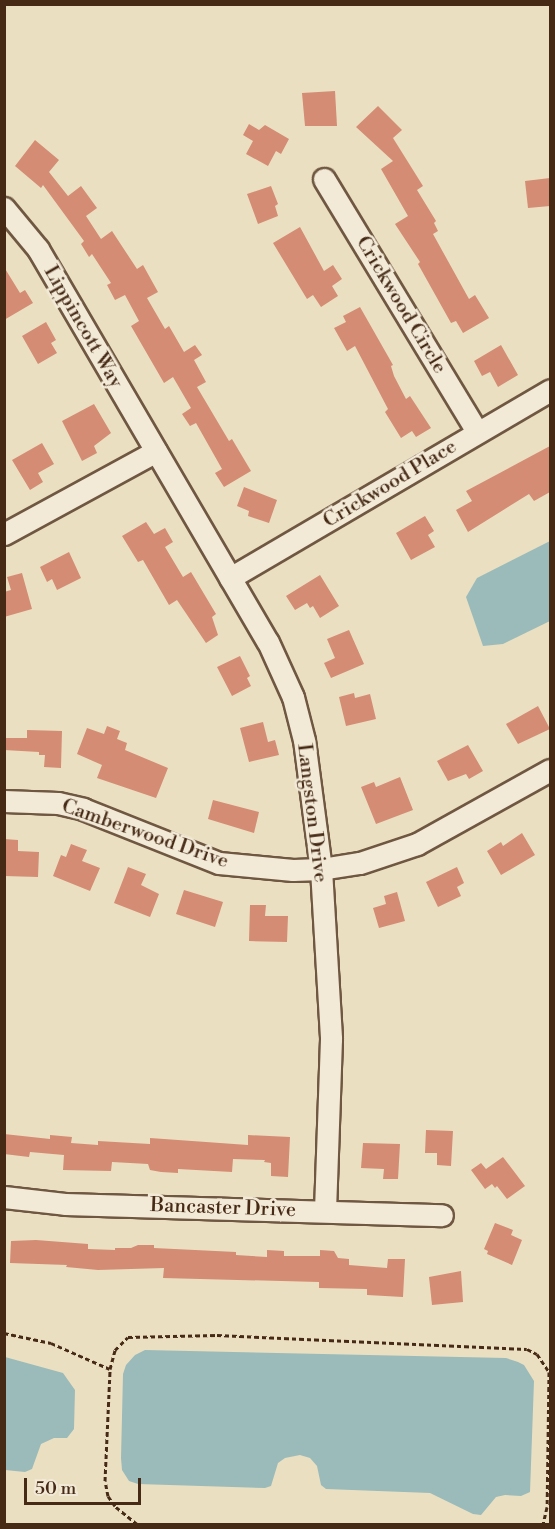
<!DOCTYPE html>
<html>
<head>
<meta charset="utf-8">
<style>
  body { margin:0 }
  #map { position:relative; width:555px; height:1529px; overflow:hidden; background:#ebdfc1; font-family:"Libre Bodoni",serif }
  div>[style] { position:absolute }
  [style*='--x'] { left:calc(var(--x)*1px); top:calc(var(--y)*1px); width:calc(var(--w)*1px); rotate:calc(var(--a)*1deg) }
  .water>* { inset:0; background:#9abbba }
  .building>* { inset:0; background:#d48c74 }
  .path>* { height:3px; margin-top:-1.5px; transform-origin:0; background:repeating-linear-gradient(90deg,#462a16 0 4.5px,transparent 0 7.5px) }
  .roads { filter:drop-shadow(2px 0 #6f5741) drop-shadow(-2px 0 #6f5741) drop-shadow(0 2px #6f5741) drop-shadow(0 -2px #6f5741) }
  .minor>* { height:21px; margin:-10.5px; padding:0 10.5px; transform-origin:10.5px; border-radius:10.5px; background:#f2ead7 }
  span { translate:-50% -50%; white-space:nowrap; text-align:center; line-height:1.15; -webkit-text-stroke:5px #f2ead7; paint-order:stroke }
  .street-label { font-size:20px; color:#462a16 }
  .frame { position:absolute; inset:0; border:6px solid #462a16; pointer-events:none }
  .scale { position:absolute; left:24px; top:1478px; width:117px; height:27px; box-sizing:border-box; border:3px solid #462a16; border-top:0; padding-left:8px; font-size:18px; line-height:21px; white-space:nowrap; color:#462a16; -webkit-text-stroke:4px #f2ead7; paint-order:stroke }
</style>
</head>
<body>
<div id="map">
  <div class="water">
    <i style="clip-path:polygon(550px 541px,550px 621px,503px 644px,483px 646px,466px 597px,477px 578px)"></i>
    <i style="clip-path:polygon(145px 1350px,506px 1358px,518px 1362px,524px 1365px,534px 1381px,530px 1492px,521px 1496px,505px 1495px,496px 1497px,481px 1515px,473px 1514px,430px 1493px,326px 1489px,321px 1485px,317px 1466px,310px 1458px,300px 1455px,285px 1458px,278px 1463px,271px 1486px,265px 1488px,138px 1484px,129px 1481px,122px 1470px,121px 1458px,123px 1374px,126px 1365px,135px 1355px)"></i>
    <i style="clip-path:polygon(5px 1357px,63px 1373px,75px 1390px,74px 1429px,67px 1438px,54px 1438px,41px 1444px,32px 1469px,25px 1472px,5px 1470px)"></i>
  </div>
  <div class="building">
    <i style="clip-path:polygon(335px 91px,337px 126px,305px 126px,302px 93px)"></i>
    <i style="clip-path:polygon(378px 106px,402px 130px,393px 138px,423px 186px,417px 190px,436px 221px,434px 223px,438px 231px,433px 234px,469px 299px,475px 295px,489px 318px,463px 333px,456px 321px,451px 323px,418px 264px,420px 262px,395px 224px,408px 216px,381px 169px,393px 161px,356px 127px)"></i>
    <i style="clip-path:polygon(249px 124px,259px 130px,265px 125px,289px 139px,281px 154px,276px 151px,268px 166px,246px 154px,253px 141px,243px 135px)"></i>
    <i style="clip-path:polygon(35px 140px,59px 160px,49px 172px,68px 196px,81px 186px,97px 208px,86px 216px,101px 239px,112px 231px,137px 269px,143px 265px,158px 292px,147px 298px,165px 329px,169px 326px,184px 352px,195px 345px,202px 355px,194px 360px,206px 382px,197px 387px,229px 441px,232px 439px,251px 471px,224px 487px,215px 473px,222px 469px,196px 423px,190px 426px,182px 414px,191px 408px,173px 377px,164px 383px,131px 326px,139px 321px,125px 295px,115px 300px,107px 285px,111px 283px,92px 254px,89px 257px,81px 244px,84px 241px,43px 185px,41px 188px,15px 166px)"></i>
    <i style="clip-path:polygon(550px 178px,550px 206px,528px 208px,525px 181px)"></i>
    <i style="clip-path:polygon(271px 186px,278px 204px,275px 206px,278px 216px,258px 224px,247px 194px)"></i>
    <i style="clip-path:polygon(300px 227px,324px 271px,333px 265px,342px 279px,332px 286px,338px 296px,321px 307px,313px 295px,307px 299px,273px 243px)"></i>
    <i style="clip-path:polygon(4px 267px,20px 293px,25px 290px,33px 303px,4px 320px)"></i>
    <i style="clip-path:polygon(360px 307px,393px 365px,391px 366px,394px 376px,406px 399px,410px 396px,431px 428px,416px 437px,412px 431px,401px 438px,385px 412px,388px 409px,355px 346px,347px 351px,334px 328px,346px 322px,343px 316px)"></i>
    <i style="clip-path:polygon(46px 322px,56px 340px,51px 343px,57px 353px,38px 364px,22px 336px)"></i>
    <i style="clip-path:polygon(501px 345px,518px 375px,498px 387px,490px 372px,482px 376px,474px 361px)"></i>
    <i style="clip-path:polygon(94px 404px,111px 433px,94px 446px,97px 453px,82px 461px,62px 421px)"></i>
    <i style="clip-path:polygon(42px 443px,54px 464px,38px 473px,43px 482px,30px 490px,12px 460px)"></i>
    <i style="clip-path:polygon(550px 446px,550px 492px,534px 501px,529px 494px,468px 532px,456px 510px,472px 501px,466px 491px)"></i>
    <i style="clip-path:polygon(244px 487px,277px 500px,269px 523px,248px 516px,249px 511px,237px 506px)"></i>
    <i style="clip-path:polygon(425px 516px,434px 531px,428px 535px,435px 547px,411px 560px,396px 533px)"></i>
    <i style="clip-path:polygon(146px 522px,154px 534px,165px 528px,173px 542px,165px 547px,183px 577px,191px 572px,216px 614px,212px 617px,218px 635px,206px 643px,177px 600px,169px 605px,143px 560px,138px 562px,122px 536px)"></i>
    <i style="clip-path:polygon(69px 552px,81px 578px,57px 590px,52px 579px,47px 582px,40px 567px)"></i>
    <i style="clip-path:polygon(22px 573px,32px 609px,4px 617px,4px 592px,11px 590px,7px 577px)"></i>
    <i style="clip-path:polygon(320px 575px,339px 606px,320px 618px,313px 606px,310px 608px,307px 603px,295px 610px,286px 596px)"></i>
    <i style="clip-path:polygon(349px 630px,364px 664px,331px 678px,324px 663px,335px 658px,327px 639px)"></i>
    <i style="clip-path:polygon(240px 656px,250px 676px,247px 678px,251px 686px,232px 696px,217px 667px)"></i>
    <i style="clip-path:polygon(354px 693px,355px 698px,370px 694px,376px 719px,346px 726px,339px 697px)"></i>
    <i style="clip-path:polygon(538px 706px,550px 729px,518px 744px,506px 724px)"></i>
    <i style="clip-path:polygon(263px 722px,268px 742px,275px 740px,279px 755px,249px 762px,240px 728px)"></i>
    <i style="clip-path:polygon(107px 726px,120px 731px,117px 739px,127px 743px,125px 750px,168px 768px,156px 798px,97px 778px,102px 765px,77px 754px,87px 728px,104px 734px)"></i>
    <i style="clip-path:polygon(27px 730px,62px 731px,61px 768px,44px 767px,45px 755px,39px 755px,39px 752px,4px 750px,4px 738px,27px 738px)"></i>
    <i style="clip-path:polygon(468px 745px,483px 771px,469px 779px,466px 774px,448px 781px,437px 761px)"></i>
    <i style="clip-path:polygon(400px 777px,413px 810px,376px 824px,361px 787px,374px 782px,376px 787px)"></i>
    <i style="clip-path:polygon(213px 800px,259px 812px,254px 833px,208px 819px)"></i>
    <i style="clip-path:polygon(522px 833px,535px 855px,501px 875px,487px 851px,501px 842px,503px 846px)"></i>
    <i style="clip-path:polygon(4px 839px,18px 840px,18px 851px,39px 852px,38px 877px,4px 876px)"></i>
    <i style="clip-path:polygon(71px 844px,87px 850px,82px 861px,100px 868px,90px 891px,53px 876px,61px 855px,66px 857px)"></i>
    <i style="clip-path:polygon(128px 867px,146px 874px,141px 885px,159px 894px,150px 917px,114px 903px)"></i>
    <i style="clip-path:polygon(457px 867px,464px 883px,457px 887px,461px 896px,438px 907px,426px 882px)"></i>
    <i style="clip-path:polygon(184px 890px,223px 902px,215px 927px,176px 914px)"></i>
    <i style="clip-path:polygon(397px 892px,405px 921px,379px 928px,373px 908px,386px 904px,384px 896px)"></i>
    <i style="clip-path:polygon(250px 905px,266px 905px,265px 916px,288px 916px,287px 942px,249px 941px)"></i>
    <i style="clip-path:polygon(426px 1130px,453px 1131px,451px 1166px,437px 1165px,437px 1153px,425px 1153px)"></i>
    <i style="clip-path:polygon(4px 1134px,50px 1139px,50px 1135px,72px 1137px,71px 1143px,98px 1145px,98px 1141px,150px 1144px,150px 1138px,248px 1145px,248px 1135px,290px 1137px,288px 1177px,271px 1176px,271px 1163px,264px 1162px,265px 1160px,233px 1159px,232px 1172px,178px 1169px,178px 1173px,161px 1172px,150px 1170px,148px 1164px,112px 1162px,111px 1171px,63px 1170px,64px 1155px,30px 1152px,29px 1157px,4px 1154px)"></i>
    <i style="clip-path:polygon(363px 1143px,400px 1144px,398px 1179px,383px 1179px,384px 1169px,361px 1168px)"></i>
    <i style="clip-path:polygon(503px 1157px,525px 1186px,507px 1199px,497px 1186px,495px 1188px,492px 1184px,485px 1189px,471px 1170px,481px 1163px,486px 1169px)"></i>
    <i style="clip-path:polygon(495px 1223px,513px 1230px,511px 1235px,522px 1240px,512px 1265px,487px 1254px,488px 1251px,484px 1249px)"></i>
    <i style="clip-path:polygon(36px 1240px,88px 1244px,88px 1249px,115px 1250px,115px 1248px,131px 1248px,138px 1245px,154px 1245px,154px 1248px,236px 1252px,236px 1255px,267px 1257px,267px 1250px,284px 1251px,284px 1256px,320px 1256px,320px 1250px,334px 1251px,338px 1258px,349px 1259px,349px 1265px,387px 1268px,388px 1259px,405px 1259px,403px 1297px,367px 1295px,367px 1289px,319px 1288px,319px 1282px,163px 1278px,164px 1268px,98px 1270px,66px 1267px,67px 1265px,10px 1263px,11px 1241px)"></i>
    <i style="clip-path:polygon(461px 1271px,463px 1302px,432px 1305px,429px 1277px)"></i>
  </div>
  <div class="path">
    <i style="--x:4;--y:1333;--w:48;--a:12"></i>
    <i style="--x:51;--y:1343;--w:64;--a:23.8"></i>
    <i style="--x:137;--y:1524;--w:28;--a:-141"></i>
    <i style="--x:115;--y:1506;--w:12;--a:-125"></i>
    <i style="--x:108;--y:1496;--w:15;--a:-101"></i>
    <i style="--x:105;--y:1481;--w:112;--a:-87.4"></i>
    <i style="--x:110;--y:1369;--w:20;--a:-75"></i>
    <i style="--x:115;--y:1350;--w:18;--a:-45"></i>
    <i style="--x:128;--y:1337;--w:89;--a:-1.3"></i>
    <i style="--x:217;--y:1335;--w:310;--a:2.6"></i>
    <i style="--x:527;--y:1349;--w:11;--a:27"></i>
    <i style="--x:537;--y:1354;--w:22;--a:56"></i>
    <i style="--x:549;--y:1372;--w:135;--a:90.8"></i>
    <i style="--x:547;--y:1507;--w:17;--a:103"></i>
  </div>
  <div class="roads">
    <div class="minor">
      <i style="--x:324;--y:179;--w:296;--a:58.8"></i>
      <i style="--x:4;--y:208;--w:53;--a:50.3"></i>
      <i style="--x:38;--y:249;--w:455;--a:59.7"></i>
      <i style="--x:268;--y:642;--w:60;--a:65.6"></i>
      <i style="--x:293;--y:697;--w:44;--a:75.7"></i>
      <i style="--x:304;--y:740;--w:130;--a:82.5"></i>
      <i style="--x:321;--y:869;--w:170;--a:86.6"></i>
      <i style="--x:331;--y:1039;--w:172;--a:92"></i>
      <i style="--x:4;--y:534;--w:173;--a:-28.6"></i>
      <i style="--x:230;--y:578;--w:371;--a:-30.4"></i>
      <i style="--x:4;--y:801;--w:54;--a:2.1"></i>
      <i style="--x:58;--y:803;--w:26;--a:13"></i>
      <i style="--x:83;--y:809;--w:146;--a:21.7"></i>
      <i style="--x:219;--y:863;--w:74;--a:5.4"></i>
      <i style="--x:293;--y:870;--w:28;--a:-2"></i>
      <i style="--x:321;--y:869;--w:39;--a:-9"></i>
      <i style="--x:360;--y:863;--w:60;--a:-18.4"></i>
      <i style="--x:417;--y:844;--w:152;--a:-29.1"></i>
      <i style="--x:4;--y:1197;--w:61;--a:6.5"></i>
      <i style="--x:65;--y:1204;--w:377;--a:1.7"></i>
    </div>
  </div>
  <div class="street-label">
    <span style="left:401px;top:305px;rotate:59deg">Crickwood Circle</span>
    <span style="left:83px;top:327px;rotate:60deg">Lippincott Way</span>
    <span style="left:390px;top:484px;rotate:-31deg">Crickwood Place</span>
    <span style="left:312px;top:813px;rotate:83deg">Langston Drive</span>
    <span style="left:145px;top:834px;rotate:19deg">Camberwood Drive</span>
    <span style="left:223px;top:1208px;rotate:2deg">Bancaster Drive</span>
  </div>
  <div class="frame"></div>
  <div class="scale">50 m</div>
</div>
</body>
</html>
